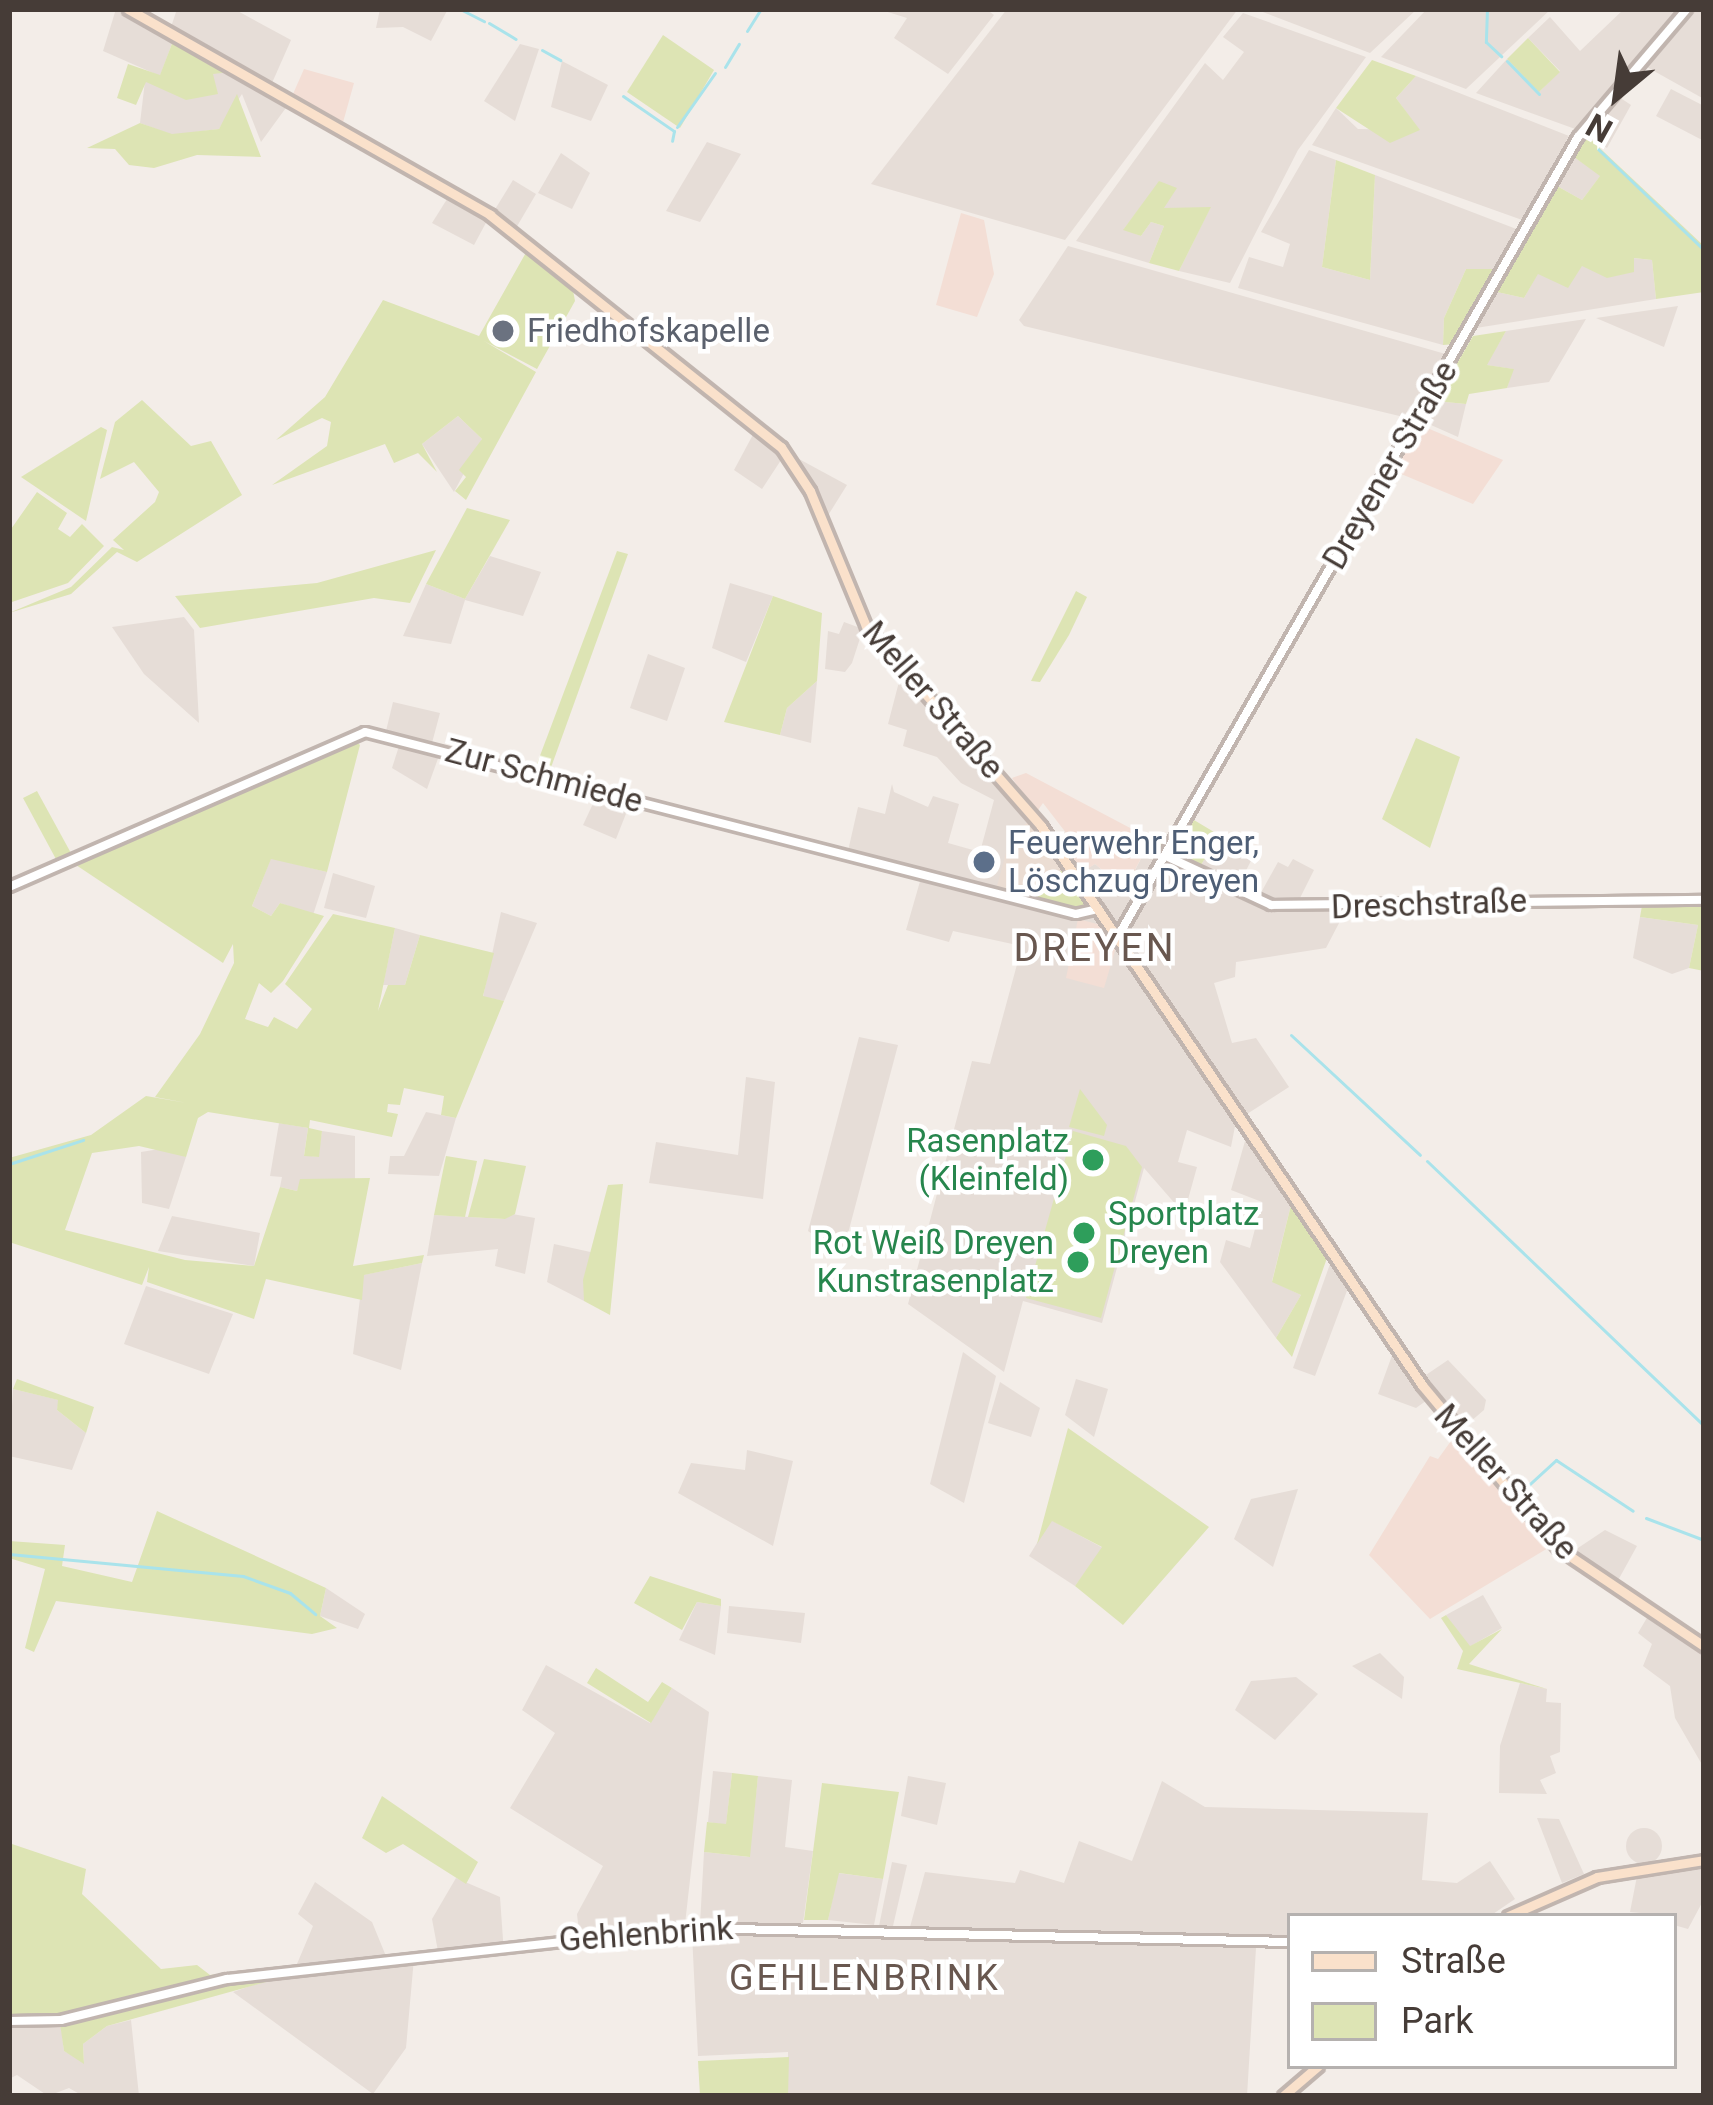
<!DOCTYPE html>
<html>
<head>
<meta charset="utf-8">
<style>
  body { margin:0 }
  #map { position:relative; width:1713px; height:2105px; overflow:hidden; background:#f3ede8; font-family:Roboto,sans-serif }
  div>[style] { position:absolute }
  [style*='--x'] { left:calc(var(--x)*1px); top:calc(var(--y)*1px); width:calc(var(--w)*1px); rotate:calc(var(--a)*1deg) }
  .residential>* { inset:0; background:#e6ddd7 }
  .round { border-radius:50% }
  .commercial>* { inset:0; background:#f3ded5 }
  .education>* { inset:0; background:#ebddd3 }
  .green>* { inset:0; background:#dde4b4 }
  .stream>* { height:3px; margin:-1.5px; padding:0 1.5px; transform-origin:1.5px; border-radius:1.5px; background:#a9e3eb }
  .roads { filter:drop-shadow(3px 0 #c1b5af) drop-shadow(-3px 0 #c1b5af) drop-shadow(0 3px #c1b5af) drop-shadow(0 -3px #c1b5af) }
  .tertiary>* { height:8px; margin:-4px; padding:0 4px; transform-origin:4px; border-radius:4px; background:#fff }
  .secondary>* { height:9px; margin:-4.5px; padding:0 4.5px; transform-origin:4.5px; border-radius:4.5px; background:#fae1cb }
  .dots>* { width:33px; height:33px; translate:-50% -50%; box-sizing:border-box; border:6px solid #fff; border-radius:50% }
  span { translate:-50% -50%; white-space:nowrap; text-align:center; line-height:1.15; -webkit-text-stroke:9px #fff; paint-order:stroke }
  .worship-label { font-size:33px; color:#5b616d }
  .left { translate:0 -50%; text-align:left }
  .street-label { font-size:33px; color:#463c37 }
  .service-label { font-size:33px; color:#4e5e75 }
  .leisure-label { font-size:33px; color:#27864d }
  .right { translate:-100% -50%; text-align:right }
  .neighbourhood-label { font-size:36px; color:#68574f; letter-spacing:3px }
  .quarter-label { font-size:39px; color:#68574f; letter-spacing:3px }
  .frame { position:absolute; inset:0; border:12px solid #463c37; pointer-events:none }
  .legend { position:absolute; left:1287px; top:1913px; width:390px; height:156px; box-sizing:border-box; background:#fff; border:3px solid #b5b1af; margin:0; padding:15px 21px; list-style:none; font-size:36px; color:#463c37 }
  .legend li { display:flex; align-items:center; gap:24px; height:60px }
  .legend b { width:60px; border:3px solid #b5b1af }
  .north { position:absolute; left:1557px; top:36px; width:120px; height:120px; -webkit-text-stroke:9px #fff; paint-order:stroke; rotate:209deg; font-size:33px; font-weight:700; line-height:48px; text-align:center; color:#463c37 }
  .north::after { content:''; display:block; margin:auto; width:42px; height:54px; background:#463c37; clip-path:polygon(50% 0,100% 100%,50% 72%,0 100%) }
</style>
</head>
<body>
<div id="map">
  <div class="residential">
    <i style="clip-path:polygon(116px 9px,173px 41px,160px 76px,103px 51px)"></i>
    <i style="clip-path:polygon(177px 9px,234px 9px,291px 40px,272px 83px,171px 27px)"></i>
    <i style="clip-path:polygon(380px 9px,448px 9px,431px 41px,403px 27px,376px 28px)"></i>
    <i style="clip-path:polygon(878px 9px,986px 9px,994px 15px,948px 74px,894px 38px,907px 18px)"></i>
    <i style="clip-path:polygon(1007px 9px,1238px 9px,1065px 240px,871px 184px)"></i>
    <i style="clip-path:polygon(1255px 9px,1417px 9px,1370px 53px)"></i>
    <i style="clip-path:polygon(1427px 9px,1551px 9px,1466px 89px,1381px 57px)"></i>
    <i style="clip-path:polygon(1624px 9px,1682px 9px,1578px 130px,1476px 93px,1507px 59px,1540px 91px,1560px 71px,1528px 38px,1550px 17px,1580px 51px)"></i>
    <i style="clip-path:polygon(1695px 9px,1704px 9px,1704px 99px,1645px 66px)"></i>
    <i style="clip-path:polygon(1243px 13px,1366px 57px,1298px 150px,1230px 283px,1179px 271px,1210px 208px,1163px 208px,1160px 181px,1124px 229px,1141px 236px,1151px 222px,1164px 226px,1149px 263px,1076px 241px,1205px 63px,1223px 80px,1244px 52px,1223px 37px)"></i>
    <i style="clip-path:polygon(520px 44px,539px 49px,515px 121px,484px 101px)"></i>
    <i style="clip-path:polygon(562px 61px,608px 85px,591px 121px,551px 107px)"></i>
    <i style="clip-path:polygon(230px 72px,288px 105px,261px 142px,242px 94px,219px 129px,172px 135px,140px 123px,145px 81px,184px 96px,213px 73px)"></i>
    <i style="clip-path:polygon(1416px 76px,1569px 136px,1525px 221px,1312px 145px,1336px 108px,1358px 129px,1419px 130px,1396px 98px)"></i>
    <i style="clip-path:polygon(1671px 89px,1704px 106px,1704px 141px,1656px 116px)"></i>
    <i style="clip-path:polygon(1619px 97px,1631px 105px,1607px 148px,1587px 136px)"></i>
    <i style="clip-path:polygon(707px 142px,741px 154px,700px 222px,666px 211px)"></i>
    <i style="clip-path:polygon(1309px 150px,1336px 160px,1322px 267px,1370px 280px,1375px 175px,1519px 230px,1498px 269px,1466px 269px,1444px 318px,1443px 345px,1238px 288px,1249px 257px,1283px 267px,1290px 244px,1261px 232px)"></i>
    <i style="clip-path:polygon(561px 153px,590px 173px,572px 209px,538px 193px)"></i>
    <i style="clip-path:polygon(1574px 157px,1601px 175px,1582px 200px,1557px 186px)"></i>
    <i style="clip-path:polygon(513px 180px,536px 194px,516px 228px,494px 211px)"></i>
    <i style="clip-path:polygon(449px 196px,488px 219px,474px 245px,432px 223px)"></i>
    <i style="clip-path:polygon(1068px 246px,1449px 355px,1412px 419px,1024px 326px,1019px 320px)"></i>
    <i style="clip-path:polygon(1633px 258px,1652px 260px,1656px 299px,1476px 328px,1497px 292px,1524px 298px,1538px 273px)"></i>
    <i style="clip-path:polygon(1678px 306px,1664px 347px,1596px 318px)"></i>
    <i style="clip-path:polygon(1586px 319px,1549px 382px,1507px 388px,1513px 369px,1486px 365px,1506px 331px)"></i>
    <i style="clip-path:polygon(1435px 401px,1466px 404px,1458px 437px,1422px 421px)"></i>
    <i style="clip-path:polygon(458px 416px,482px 439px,454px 492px,422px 444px)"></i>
    <i style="clip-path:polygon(756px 429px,783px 457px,762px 489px,734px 470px)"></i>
    <i style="clip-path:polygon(799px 459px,847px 485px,827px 517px,800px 464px)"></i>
    <i style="clip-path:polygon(490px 556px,541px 572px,523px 616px,465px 600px,451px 644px,403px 636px,426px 584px,465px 599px)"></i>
    <i style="clip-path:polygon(730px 583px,773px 596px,746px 662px,712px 648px)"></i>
    <i style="clip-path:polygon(184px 617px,194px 630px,199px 723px,144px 674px,112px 627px)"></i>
    <i style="clip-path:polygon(844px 622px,863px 629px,852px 663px,845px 672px,825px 669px,828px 631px,839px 634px)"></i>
    <i style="clip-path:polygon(648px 654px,685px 668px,667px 721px,630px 708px)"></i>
    <i style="clip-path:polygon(900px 678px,1040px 827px,1073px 877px,1095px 864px,1125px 889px,1144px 853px,1157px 861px,1164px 849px,1198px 870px,1219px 835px,1254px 855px,1236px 890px,1258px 898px,1278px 862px,1288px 867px,1293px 859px,1314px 870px,1298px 902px,1350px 902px,1326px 948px,1236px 962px,1235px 977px,1214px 983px,1232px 1043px,1256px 1038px,1289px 1087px,1236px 1121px,1231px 1147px,1187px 1130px,1178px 1162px,1197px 1167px,1184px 1214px,1144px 1168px,1102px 1323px,1023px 1301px,1004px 1372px,908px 1304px,972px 1061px,990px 1064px,1022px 946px,953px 931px,949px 942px,906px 930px,923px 871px,848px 851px,858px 807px,885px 814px,892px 784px,894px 792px,928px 807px,933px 796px,959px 804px,948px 843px,980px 852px,994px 800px,961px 783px,937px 757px,903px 746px,907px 730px,888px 724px)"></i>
    <i style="clip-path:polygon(817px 681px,811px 743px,780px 735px,787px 708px)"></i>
    <i style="clip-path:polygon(393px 702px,440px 713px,432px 743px,386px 731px)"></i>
    <i style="clip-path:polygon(400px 743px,440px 753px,427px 789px,392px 768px)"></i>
    <i style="clip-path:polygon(598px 793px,631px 801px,616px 839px,583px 825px)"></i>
    <i style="clip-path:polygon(271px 858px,327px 872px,313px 915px,280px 903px,271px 916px,252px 906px)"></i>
    <i style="clip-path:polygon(333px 873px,375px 886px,366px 918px,324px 908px)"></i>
    <i style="clip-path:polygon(501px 912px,537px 923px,504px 1001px,483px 997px)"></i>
    <i style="clip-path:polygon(1640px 917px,1698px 925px,1689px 968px,1672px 974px,1633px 958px)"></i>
    <i style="clip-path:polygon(395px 928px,420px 935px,405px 985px,383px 985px)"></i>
    <i style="clip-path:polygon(859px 1037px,898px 1045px,842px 1256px,808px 1231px)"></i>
    <i style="clip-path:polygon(746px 1077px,775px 1082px,763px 1199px,649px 1183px,656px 1142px,738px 1155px)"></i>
    <i style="clip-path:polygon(426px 1112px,456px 1118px,439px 1176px,388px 1174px,390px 1156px,404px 1156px)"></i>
    <i style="clip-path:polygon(279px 1123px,308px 1128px,304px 1155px,318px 1157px,322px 1131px,355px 1136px,355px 1182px,301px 1179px,297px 1191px,280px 1187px,282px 1177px,270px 1176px)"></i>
    <i style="clip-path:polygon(1247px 1134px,1292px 1201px,1272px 1281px,1301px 1295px,1276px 1338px,1220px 1262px,1226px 1240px,1250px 1248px,1262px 1202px,1231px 1190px)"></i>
    <i style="clip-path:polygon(166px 1148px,186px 1157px,169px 1209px,142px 1203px,141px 1152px)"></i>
    <i style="clip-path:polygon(506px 1213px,535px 1218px,525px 1274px,495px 1266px,498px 1249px,427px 1256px,434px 1215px,504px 1219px)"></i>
    <i style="clip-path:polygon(172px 1216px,260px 1233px,254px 1266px,158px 1251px)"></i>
    <i style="clip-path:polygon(554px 1244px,595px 1253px,584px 1301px,547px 1282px)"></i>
    <i style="clip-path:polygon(422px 1263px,401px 1370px,353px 1354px,363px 1275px)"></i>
    <i style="clip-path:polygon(1330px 1264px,1348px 1288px,1315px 1376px,1293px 1368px)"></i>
    <i style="clip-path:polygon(146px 1286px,233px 1314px,209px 1374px,124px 1344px)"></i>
    <i style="clip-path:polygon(1394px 1350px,1420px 1379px,1448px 1360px,1486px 1400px,1484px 1410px,1456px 1434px,1430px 1398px,1416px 1408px,1378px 1394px)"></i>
    <i style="clip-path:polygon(963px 1352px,996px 1376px,964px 1503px,930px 1484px)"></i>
    <i style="clip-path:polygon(1076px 1379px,1108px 1389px,1094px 1437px,1065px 1415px)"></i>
    <i style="clip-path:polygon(1000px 1382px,1040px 1408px,1031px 1437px,988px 1423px)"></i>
    <i style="clip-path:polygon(13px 1389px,59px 1400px,57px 1410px,86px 1433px,72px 1470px,9px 1456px)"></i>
    <i style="clip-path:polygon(747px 1450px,793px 1461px,773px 1546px,678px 1493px,691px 1463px,745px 1470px)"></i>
    <i style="clip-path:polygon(1298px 1489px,1273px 1567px,1234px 1539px,1251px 1499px)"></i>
    <i style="clip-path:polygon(1051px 1520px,1103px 1548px,1075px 1586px,1029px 1556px)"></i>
    <i style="clip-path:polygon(1605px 1530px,1637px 1546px,1616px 1584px,1572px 1552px)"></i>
    <i style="clip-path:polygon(326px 1588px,365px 1614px,358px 1629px,320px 1616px)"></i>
    <i style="clip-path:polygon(1483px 1595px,1502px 1628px,1469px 1647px,1446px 1615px)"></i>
    <i style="clip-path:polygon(697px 1602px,721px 1606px,715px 1655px,679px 1640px)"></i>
    <i style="clip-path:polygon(729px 1606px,805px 1613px,801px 1643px,727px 1633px)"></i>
    <i style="clip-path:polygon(1648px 1616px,1704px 1653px,1704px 1768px,1675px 1718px,1670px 1686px,1643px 1666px,1652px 1644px,1638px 1633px)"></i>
    <i style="clip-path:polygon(1380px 1653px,1404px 1677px,1402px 1699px,1352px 1666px)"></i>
    <i style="clip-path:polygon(546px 1665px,650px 1723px,672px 1688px,709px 1712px,685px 1924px,579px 1932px,577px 1914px,603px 1866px,510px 1808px,555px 1733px,522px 1710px)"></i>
    <i style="clip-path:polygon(1296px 1677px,1318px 1694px,1275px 1740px,1235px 1710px,1251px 1681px)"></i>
    <i style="clip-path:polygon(1520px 1683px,1547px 1689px,1546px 1702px,1561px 1703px,1560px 1752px,1550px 1756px,1556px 1773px,1540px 1780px,1547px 1794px,1499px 1793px,1500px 1746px)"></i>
    <i style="clip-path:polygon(713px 1771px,732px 1773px,726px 1825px,708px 1822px)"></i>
    <i style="clip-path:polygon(758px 1776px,792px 1780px,785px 1847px,813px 1851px,803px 1923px,700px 1924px,704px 1852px,749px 1857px)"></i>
    <i style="clip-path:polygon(908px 1776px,946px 1783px,937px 1825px,901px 1816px)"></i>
    <i style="clip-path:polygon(1162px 1781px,1205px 1807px,1428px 1813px,1422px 1880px,1457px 1883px,1490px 1861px,1515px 1899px,1490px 1916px,1290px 1916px,1290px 1939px,910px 1927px,925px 1872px,1015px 1883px,1020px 1870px,1064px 1883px,1079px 1841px,1132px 1861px)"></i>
    <i style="clip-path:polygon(1537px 1818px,1559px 1819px,1584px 1874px,1562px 1883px)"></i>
    <i class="round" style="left:1626px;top:1828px;width:36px;height:36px"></i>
    <i style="clip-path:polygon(892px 1862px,907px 1865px,893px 1926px,879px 1926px)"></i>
    <i style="clip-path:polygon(1704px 1866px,1704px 1899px,1688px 1929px,1674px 1925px,1674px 1916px,1630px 1912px,1637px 1876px)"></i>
    <i style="clip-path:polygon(838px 1873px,883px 1879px,874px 1925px,828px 1920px)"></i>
    <i style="clip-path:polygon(456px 1878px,500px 1897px,504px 1954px,440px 1962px,432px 1919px)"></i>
    <i style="clip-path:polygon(315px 1882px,372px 1922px,388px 1961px,414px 1958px,406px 2048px,373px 2094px,233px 1992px,294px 1971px,313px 1926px,298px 1914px)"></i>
    <i style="clip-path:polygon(692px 1934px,1256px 1948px,1247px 2096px,788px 2096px,788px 2052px,698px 2056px)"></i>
    <i style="clip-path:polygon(131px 2020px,139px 2096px,83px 2096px,69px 2088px,48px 2096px,17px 2075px,9px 2079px,9px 2028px,61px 2026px,64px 2051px,84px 2062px,83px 2044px,107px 2026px)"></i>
  </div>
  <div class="commercial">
    <i style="clip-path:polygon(304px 69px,354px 83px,342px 126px,293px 94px)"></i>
    <i style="clip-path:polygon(961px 213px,984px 220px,994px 274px,977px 317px,936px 305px)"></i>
    <i style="clip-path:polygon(1420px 425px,1503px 460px,1473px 504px,1394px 471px)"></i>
    <i style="clip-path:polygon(1026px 773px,1151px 839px,1125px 889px,1095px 864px,1079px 874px,1061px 846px,1070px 838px,1043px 803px,1036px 813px,1012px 778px)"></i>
    <i style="clip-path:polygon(1078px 919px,1105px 926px,1117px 944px,1104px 988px,1066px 978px)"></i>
    <i style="clip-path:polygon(1456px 1434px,1548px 1548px,1430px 1619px,1369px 1555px,1430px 1456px,1438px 1459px)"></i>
  </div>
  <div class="education">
    <i style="clip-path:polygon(1030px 820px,1064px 868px,1034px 898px,997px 886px,1010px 838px)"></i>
  </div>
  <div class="green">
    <i style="clip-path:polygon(663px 35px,714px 70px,680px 128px,627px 92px)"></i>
    <i style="clip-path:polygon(1528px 38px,1560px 72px,1539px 92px,1507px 59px)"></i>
    <i style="clip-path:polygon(173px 41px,230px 72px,213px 74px,218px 94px,186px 100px,146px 82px,136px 105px,117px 98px,128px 64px,160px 75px)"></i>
    <i style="clip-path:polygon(1372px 60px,1416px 76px,1396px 98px,1420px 130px,1390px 143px,1336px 108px)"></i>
    <i style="clip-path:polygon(237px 94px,261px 157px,197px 155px,154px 168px,129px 165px,115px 149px,87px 148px,140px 123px,172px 134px,219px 129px)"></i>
    <i style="clip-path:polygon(1587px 136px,1704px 246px,1704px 292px,1656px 299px,1652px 260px,1634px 258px,1634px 272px,1607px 278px,1582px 266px,1568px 288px,1538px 274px,1524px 298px,1497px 292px,1557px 186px,1582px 200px,1600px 176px,1574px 157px)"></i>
    <i style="clip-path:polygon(1336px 160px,1375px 175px,1370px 280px,1322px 267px)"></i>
    <i style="clip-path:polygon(1159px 181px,1177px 188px,1164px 208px,1211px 207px,1179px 271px,1149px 263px,1164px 226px,1151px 222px,1141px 236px,1123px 230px)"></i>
    <i style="clip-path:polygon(528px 249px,572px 285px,575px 301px,537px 369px,484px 341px,536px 372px,466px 500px,455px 491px,466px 477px,459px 470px,482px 439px,458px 416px,422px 444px,437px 472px,418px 453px,394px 463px,385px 444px,272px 485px,327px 446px,331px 422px,322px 418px,276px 440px,325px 397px,383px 300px,479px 336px)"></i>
    <i style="clip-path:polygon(1466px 269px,1498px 269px,1456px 344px,1443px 345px,1444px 318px)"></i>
    <i style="clip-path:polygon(1506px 331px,1487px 365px,1514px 369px,1507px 388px,1469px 394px,1466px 404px,1435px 401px,1473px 336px)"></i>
    <i style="clip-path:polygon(142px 400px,191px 446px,211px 441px,242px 495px,137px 562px,117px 552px,71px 594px,9px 613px,71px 587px,112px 547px,124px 550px,113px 540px,155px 502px,159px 492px,134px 462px,100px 479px,115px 422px)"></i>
    <i style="clip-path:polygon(101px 427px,107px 430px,86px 521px,21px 477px)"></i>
    <i style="clip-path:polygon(37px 492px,67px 513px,58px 529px,70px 537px,82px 524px,104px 546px,68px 583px,9px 603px,9px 532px)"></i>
    <i style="clip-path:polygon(467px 508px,510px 520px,465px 599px,426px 584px)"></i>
    <i style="clip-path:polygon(436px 550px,410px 603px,374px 598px,200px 628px,175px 596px,317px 583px)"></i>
    <i style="clip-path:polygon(617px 551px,628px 554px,549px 773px,535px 769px)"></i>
    <i style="clip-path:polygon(1076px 591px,1087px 597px,1069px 635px,1040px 682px,1031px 681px)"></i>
    <i style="clip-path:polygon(773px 596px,822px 613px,817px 681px,787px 708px,780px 735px,724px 722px)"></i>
    <i style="clip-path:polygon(353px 738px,360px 745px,327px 872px,271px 859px,252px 906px,271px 916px,280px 903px,324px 916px,283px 981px,271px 993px,259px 983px,245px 1019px,268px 1027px,274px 1017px,297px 1029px,312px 1009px,285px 984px,333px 914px,395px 928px,378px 1011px,388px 985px,405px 985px,420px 935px,494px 953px,483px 996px,504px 1001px,456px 1118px,441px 1115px,444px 1096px,404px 1088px,400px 1105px,388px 1104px,387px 1112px,398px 1114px,392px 1137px,310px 1120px,309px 1128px,322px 1131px,319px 1157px,304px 1156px,308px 1128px,208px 1112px,198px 1118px,186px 1157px,139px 1146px,92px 1153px,65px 1230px,185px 1260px,254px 1266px,280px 1187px,297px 1191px,300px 1179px,370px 1178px,353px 1266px,424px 1255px,422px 1263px,364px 1275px,362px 1300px,266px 1279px,254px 1319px,147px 1282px,149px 1267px,142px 1285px,9px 1242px,9px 1158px,91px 1135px,146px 1096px,187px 1103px,155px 1097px,200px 1034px,234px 963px,233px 944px,223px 963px,73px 863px)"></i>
    <i style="clip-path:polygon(1416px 738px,1460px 757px,1430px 848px,1382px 819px)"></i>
    <i style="clip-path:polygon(37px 791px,72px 855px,57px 861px,23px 798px)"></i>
    <i style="clip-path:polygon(1184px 814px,1219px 835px,1198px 870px,1165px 849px,1157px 861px,1144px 853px,1151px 839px,1165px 845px)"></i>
    <i style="clip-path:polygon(1064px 868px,1088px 901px,1083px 911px,1034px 898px)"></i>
    <i style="clip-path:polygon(1643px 900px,1704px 905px,1704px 971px,1689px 968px,1698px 925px,1640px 917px)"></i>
    <i style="clip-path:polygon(1080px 1089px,1107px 1125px,1104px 1136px,1069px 1127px)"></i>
    <i style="clip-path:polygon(1073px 1131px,1126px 1146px,1142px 1167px,1101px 1318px,1026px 1298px)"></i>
    <i style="clip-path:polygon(446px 1156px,477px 1161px,465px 1217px,434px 1215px)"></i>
    <i style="clip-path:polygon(484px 1159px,526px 1166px,515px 1214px,505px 1219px,468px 1217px)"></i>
    <i style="clip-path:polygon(623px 1184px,610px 1315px,584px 1301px,583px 1280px,608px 1185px)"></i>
    <i style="clip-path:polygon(1292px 1201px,1327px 1258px,1292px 1357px,1276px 1338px,1301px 1295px,1272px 1282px)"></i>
    <i style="clip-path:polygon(17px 1379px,94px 1407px,86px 1433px,57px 1410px,58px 1400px,13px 1389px)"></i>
    <i style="clip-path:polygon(1068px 1428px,1209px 1527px,1123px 1625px,1075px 1586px,1102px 1547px,1052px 1521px,1037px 1544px)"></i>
    <i style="clip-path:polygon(157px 1511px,326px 1588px,320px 1616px,337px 1628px,312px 1634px,56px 1601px,34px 1652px,25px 1648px,45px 1569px,9px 1558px,9px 1541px,65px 1545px,62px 1566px,132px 1582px)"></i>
    <i style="clip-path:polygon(650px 1576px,721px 1599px,721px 1606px,697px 1602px,682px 1630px,634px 1603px)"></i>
    <i style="clip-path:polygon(1446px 1615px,1470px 1646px,1502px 1629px,1469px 1664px,1547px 1689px,1457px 1669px,1463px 1651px,1441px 1618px)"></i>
    <i style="clip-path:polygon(596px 1668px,648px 1702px,662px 1682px,672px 1688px,651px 1723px,587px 1683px)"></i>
    <i style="clip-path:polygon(732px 1773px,758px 1776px,750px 1857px,704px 1852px,707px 1822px,726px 1824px)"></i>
    <i style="clip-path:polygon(822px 1783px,899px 1792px,883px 1879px,839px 1873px,828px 1920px,804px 1920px)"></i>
    <i style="clip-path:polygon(382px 1796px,478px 1862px,466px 1884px,403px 1844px,386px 1853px,362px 1838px)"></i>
    <i style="clip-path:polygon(9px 1843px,86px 1869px,82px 1894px,161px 1969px,197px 1965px,210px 1975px,274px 1967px,266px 1982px,107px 2026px,83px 2044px,84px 2064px,64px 2051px,59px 2017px,9px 2018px)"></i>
    <i style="clip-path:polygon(789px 2057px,788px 2096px,700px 2096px,698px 2061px)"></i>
  </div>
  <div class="stream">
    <i style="--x:460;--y:9;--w:27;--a:27"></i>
    <i style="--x:1487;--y:9;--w:33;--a:92"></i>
    <i style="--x:1486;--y:42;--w:21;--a:43"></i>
    <i style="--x:489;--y:23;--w:31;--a:31"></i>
    <i style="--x:747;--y:31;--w:26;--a:-58"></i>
    <i style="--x:542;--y:50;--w:21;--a:29"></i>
    <i style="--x:1507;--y:61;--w:46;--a:45.9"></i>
    <i style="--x:725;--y:67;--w:27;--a:-59"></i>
    <i style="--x:623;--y:96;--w:62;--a:34.5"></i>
    <i style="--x:674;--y:131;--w:10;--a:101"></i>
    <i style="--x:677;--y:127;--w:66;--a:-54.9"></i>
    <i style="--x:1598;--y:149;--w:146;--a:43.6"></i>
    <i style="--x:1291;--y:1035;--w:176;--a:42.9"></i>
    <i style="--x:1427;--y:1161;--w:383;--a:43.7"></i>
    <i style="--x:9;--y:1164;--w:78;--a:-18"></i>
    <i style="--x:1447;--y:1426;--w:40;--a:53"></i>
    <i style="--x:1503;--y:1476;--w:24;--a:45"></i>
    <i style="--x:1520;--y:1493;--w:49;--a:-42.5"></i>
    <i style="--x:1556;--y:1460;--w:92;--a:33.5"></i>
    <i style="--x:1646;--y:1518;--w:62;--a:20.8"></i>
    <i style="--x:9;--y:1554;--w:235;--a:5.4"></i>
    <i style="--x:243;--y:1576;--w:50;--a:19.9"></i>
    <i style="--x:290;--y:1593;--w:33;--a:40"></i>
  </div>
  <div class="roads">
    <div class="tertiary">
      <i style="--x:1166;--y:856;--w:116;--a:25"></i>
      <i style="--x:1271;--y:905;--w:433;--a:-0.7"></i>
      <i style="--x:9;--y:887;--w:388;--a:-23.5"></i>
      <i style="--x:365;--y:732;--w:734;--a:14.36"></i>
      <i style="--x:1076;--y:914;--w:23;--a:-13"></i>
      <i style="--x:1117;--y:938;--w:924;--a:-60.08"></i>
      <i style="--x:1578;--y:137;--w:168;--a:-49.6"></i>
      <i style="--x:9;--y:2021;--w:52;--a:-1.1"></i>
      <i style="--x:61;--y:2020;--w:171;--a:-13.9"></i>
      <i style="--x:227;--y:1979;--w:467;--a:-6.3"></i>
      <i style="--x:691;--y:1928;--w:599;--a:1.34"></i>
    </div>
    <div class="secondary">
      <i style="--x:128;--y:9;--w:417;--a:29.6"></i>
      <i style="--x:490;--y:215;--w:372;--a:38.6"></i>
      <i style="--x:781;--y:447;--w:53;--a:56.6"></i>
      <i style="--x:810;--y:491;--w:146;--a:67.5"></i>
      <i style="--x:866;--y:626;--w:266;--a:48.8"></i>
      <i style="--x:1041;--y:826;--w:676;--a:55.72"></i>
      <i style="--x:1422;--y:1385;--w:212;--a:50.2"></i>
      <i style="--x:1558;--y:1548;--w:176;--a:33.9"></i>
      <i style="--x:1508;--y:1916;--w:97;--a:-23.7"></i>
      <i style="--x:1597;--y:1877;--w:108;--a:-9"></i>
      <i style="--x:1283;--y:2096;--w:46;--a:-40.6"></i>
    </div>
  </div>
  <div class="dots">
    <i style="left:503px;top:331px;background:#6b7280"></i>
    <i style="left:984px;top:862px;background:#5c6f8a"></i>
    <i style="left:1093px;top:1160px;background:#2e9e5b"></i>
    <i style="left:1084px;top:1233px;background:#2e9e5b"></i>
    <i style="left:1078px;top:1262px;background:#2e9e5b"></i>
  </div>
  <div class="worship-label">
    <span class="left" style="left:527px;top:331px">Friedhofskapelle</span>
  </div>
  <div class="street-label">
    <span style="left:1390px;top:465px;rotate:-60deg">Dreyener Straße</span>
    <span style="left:933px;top:700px;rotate:49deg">Meller Straße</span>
    <span style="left:544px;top:776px;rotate:15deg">Zur Schmiede</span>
    <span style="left:1429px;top:904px;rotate:-2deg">Dreschstraße</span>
    <span style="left:1506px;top:1482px;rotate:48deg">Meller Straße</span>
    <span style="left:646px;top:1934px;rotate:-4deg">Gehlenbrink</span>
  </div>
  <div class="service-label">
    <span class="left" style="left:1008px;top:862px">Feuerwehr Enger,<br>Löschzug Dreyen</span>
  </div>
  <div class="leisure-label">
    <span class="right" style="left:1069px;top:1160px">Rasenplatz<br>(Kleinfeld)</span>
    <span class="left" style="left:1108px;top:1233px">Sportplatz<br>Dreyen</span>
    <span class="right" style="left:1054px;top:1262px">Rot Weiß Dreyen<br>Kunstrasenplatz</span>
  </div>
  <div class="neighbourhood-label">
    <span style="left:865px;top:1979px">GEHLENBRINK</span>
  </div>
  <div class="quarter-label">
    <span style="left:1095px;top:948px">DREYEN</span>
  </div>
  <div class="frame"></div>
  <ul class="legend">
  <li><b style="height:15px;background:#fae1cb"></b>Straße</li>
  <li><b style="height:33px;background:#dde4b4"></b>Park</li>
  </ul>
  <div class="north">N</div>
</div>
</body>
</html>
